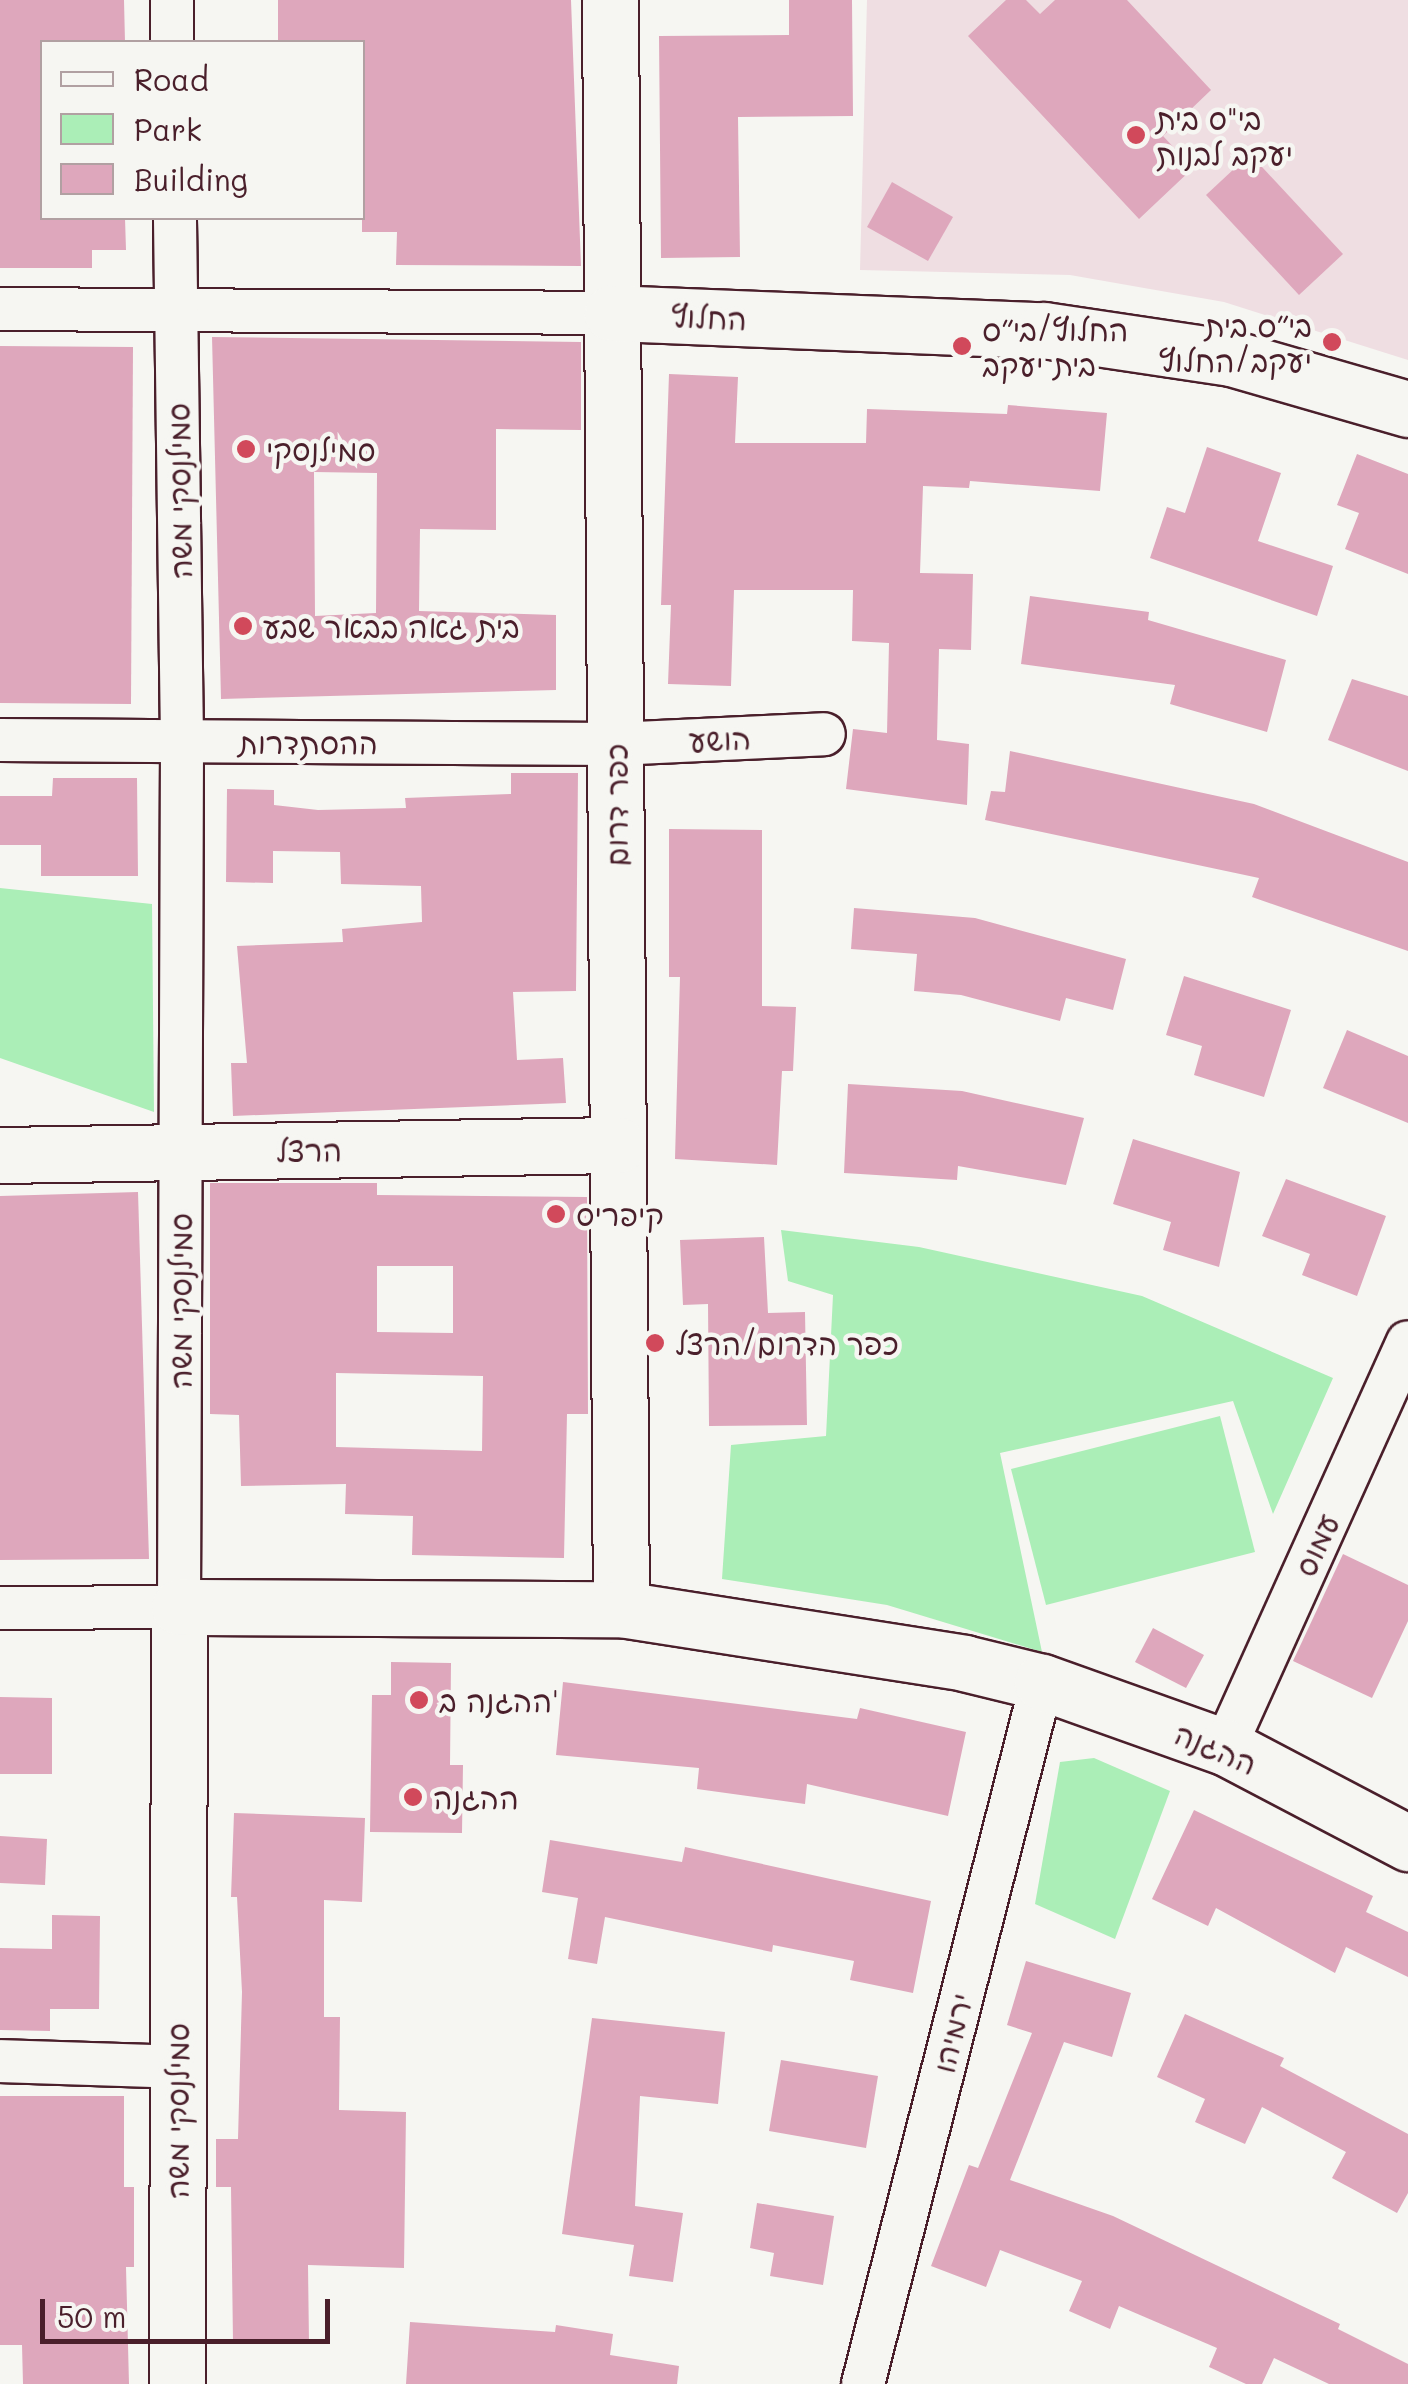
<!DOCTYPE html>
<html>
<head>
<meta charset="utf-8">
<style>
  body { margin:0 }
  #map { position:relative; width:1408px; height:2384px; overflow:hidden; background:#f6f6f2; font-family:Mali,"Playpen Sans Hebrew",sans-serif }
  div>[style] { position:absolute }
  [style*='--x'] { left:calc(var(--x)*1px); top:calc(var(--y)*1px); width:calc(var(--w)*1px); rotate:calc(var(--a)*1deg) }
  .built>* { inset:0; background:#efdee2 }
  .green>* { inset:0; background:#abeeb7 }
  .building>* { inset:0; background:#dea7bc }
  .roads { filter:drop-shadow(2px 0 #4a1f2b) drop-shadow(-2px 0 #4a1f2b) drop-shadow(0 2px #4a1f2b) drop-shadow(0 -2px #4a1f2b) }
  .street>* { height:42px; margin:-21px; padding:0 21px; transform-origin:21px; border-radius:21px; background:#f6f6f2 }
  .secondary>* { height:55px; margin:-27.5px; padding:0 27.5px; transform-origin:27.5px; border-radius:27.5px; background:#f6f6f2 }
  .dots>* { width:28px; height:28px; translate:-50% -50%; box-sizing:border-box; border:5px solid #f6f6f2; border-radius:50% }
  span { translate:-50% -50%; white-space:nowrap; text-align:center; line-height:1.15; -webkit-text-stroke:9px #f6f6f2; paint-order:stroke }
  .poi-label { font-size:30px; color:#4a1f2b }
  .left { translate:0 -50%; text-align:left }
  .right { translate:-100% -50%; text-align:right }
  .street-label { font-size:30px; color:#4a1f2b }
  .legend { position:absolute; left:40px; top:40px; width:325px; height:180px; box-sizing:border-box; background:#f6f6f2; border:2px solid #b1a0a2; margin:0; padding:12px 18px; list-style:none; font-size:30px; color:#4a1f2b }
  .legend li { display:flex; align-items:center; gap:20px; height:50px }
  .legend b { width:50px; border:2px solid #b1a0a2 }
  .scale { position:absolute; left:40px; top:2299px; width:290px; height:45px; box-sizing:border-box; border:5px solid #4a1f2b; border-top:0; padding-left:12px; font-size:30px; line-height:35px; white-space:nowrap; color:#4a1f2b; -webkit-text-stroke:8px #f6f6f2; paint-order:stroke }
</style>
</head>
<body>
<div id="map">
  <div class="built">
    <i style="clip-path:polygon(867px 0,1408px 0,1408px 360px,1224px 302px,1070px 275px,860px 270px)"></i>
  </div>
  <div class="green">
    <i style="clip-path:polygon(0 888px,152px 904px,154px 1112px,0 1058px)"></i>
    <i style="clip-path:polygon(781px 1230px,919px 1247px,1142px 1296px,1333px 1378px,1273px 1514px,1233px 1401px,1000px 1453px,1042px 1652px,887px 1605px,722px 1579px,731px 1445px,826px 1436px,833px 1295px,788px 1281px)"></i>
    <i style="clip-path:polygon(1220px 1416px,1255px 1552px,1046px 1605px,1011px 1469px)"></i>
    <i style="clip-path:polygon(1094px 1758px,1170px 1791px,1115px 1939px,1035px 1904px,1060px 1762px)"></i>
  </div>
  <div class="building">
    <i style="clip-path:polygon(0 0,124px 0,125px 42px,42px 42px,42px 218px,125px 218px,126px 250px,92px 250px,92px 268px,0 268px)"></i>
    <i style="clip-path:polygon(278px 0,571px 0,581px 266px,396px 265px,397px 232px,362px 232px,362px 42px,278px 42px)"></i>
    <i style="clip-path:polygon(789px 0,852px 0,853px 116px,738px 117px,740px 257px,661px 258px,659px 36px,789px 35px)"></i>
    <i style="clip-path:polygon(1006px 0,1026px 0,1040px 14px,1055px 0,1127px 0,1211px 90px,1163px 136px,1193px 168px,1139px 219px,968px 36px)"></i>
    <i style="clip-path:polygon(1250px 154px,1343px 254px,1299px 295px,1206px 195px)"></i>
    <i style="clip-path:polygon(892px 182px,953px 217px,928px 261px,867px 227px)"></i>
    <i style="clip-path:polygon(evenodd,212px 337px,581px 342px,581px 430px,496px 429px,496px 530px,420px 529px,419px 611px,556px 615px,556px 690px,221px 699px,212px 337px,314px 472px,377px 473px,376px 613px,315px 616px,314px 472px)"></i>
    <i style="clip-path:polygon(0 346px,133px 347px,131px 704px,0 703px)"></i>
    <i style="clip-path:polygon(669px 374px,738px 377px,735px 443px,866px 443px,867px 409px,1007px 414px,1008px 405px,1107px 413px,1100px 491px,970px 481px,969px 488px,923px 486px,920px 573px,973px 574px,971px 650px,939px 649px,937px 740px,969px 744px,967px 805px,846px 789px,853px 729px,887px 733px,889px 643px,852px 641px,853px 590px,734px 590px,731px 686px,668px 684px,671px 605px,661px 605px)"></i>
    <i style="clip-path:polygon(1207px 447px,1281px 473px,1258px 541px,1333px 566px,1317px 616px,1150px 558px,1167px 507px,1185px 513px)"></i>
    <i style="clip-path:polygon(1357px 454px,1408px 474px,1408px 574px,1345px 549px,1359px 513px,1337px 505px)"></i>
    <i style="clip-path:polygon(1030px 596px,1149px 612px,1148px 620px,1286px 660px,1267px 732px,1170px 704px,1175px 685px,1021px 664px)"></i>
    <i style="clip-path:polygon(1352px 679px,1408px 696px,1408px 771px,1328px 740px)"></i>
    <i style="clip-path:polygon(1010px 751px,1254px 804px,1408px 862px,1408px 951px,1252px 897px,1259px 878px,985px 820px,991px 791px,1005px 792px)"></i>
    <i style="clip-path:polygon(511px 773px,578px 773px,576px 991px,513px 992px,517px 1060px,563px 1058px,566px 1103px,233px 1116px,231px 1063px,247px 1063px,237px 946px,343px 942px,342px 929px,422px 922px,421px 886px,341px 884px,340px 852px,273px 851px,273px 883px,226px 882px,227px 789px,274px 790px,274px 805px,318px 810px,406px 808px,405px 798px,511px 794px)"></i>
    <i style="clip-path:polygon(53px 778px,137px 778px,138px 876px,41px 876px,41px 845px,0 845px,0 796px,52px 796px)"></i>
    <i style="clip-path:polygon(669px 829px,762px 830px,762px 1006px,796px 1007px,793px 1071px,782px 1071px,777px 1165px,675px 1159px,680px 977px,669px 977px)"></i>
    <i style="clip-path:polygon(854px 908px,975px 918px,1126px 959px,1113px 1010px,1066px 998px,1060px 1021px,961px 995px,914px 991px,917px 954px,851px 949px)"></i>
    <i style="clip-path:polygon(1184px 976px,1291px 1010px,1264px 1097px,1194px 1075px,1202px 1046px,1166px 1035px)"></i>
    <i style="clip-path:polygon(1347px 1030px,1408px 1056px,1408px 1123px,1323px 1088px)"></i>
    <i style="clip-path:polygon(848px 1084px,962px 1091px,1084px 1118px,1066px 1185px,958px 1166px,957px 1180px,844px 1173px)"></i>
    <i style="clip-path:polygon(1133px 1139px,1240px 1172px,1219px 1267px,1163px 1250px,1171px 1222px,1113px 1204px)"></i>
    <i style="clip-path:polygon(1286px 1179px,1386px 1216px,1357px 1296px,1302px 1275px,1310px 1254px,1262px 1236px)"></i>
    <i style="clip-path:polygon(evenodd,210px 1183px,377px 1183px,377px 1195px,587px 1197px,588px 1414px,567px 1414px,564px 1558px,412px 1555px,413px 1516px,345px 1514px,346px 1484px,241px 1486px,239px 1415px,210px 1414px,210px 1183px,377px 1266px,453px 1266px,453px 1333px,377px 1332px,377px 1266px,210px 1183px,336px 1373px,483px 1376px,482px 1451px,336px 1447px,336px 1373px)"></i>
    <i style="clip-path:polygon(138px 1192px,149px 1559px,0 1560px,0 1196px)"></i>
    <i style="clip-path:polygon(764px 1237px,768px 1313px,805px 1312px,807px 1425px,709px 1426px,708px 1304px,683px 1305px,680px 1240px)"></i>
    <i style="clip-path:polygon(1343px 1554px,1408px 1585px,1408px 1621px,1372px 1698px,1293px 1661px)"></i>
    <i style="clip-path:polygon(1153px 1628px,1204px 1655px,1186px 1688px,1135px 1662px)"></i>
    <i style="clip-path:polygon(391px 1662px,451px 1663px,450px 1765px,463px 1765px,462px 1833px,370px 1832px,372px 1695px,391px 1695px)"></i>
    <i style="clip-path:polygon(563px 1682px,857px 1719px,860px 1708px,966px 1732px,948px 1816px,807px 1784px,805px 1804px,697px 1789px,699px 1768px,556px 1755px)"></i>
    <i style="clip-path:polygon(0 1697px,52px 1698px,52px 1774px,0 1774px)"></i>
    <i style="clip-path:polygon(1194px 1810px,1373px 1896px,1366px 1912px,1408px 1932px,1408px 1977px,1346px 1947px,1335px 1973px,1216px 1908px,1208px 1926px,1152px 1899px)"></i>
    <i style="clip-path:polygon(234px 1813px,365px 1818px,362px 1902px,324px 1900px,324px 2017px,340px 2017px,339px 2110px,406px 2112px,404px 2268px,308px 2265px,309px 2343px,233px 2343px,231px 2187px,216px 2187px,216px 2139px,238px 2139px,242px 1992px,237px 1897px,231px 1897px)"></i>
    <i style="clip-path:polygon(0 1836px,47px 1839px,45px 1885px,0 1883px)"></i>
    <i style="clip-path:polygon(550px 1840px,682px 1862px,685px 1847px,931px 1901px,913px 1993px,850px 1980px,854px 1961px,773px 1945px,772px 1952px,605px 1917px,597px 1964px,568px 1959px,578px 1898px,542px 1892px)"></i>
    <i style="clip-path:polygon(52px 1915px,100px 1916px,99px 2009px,50px 2009px,50px 2031px,0 2030px,0 1948px,52px 1949px)"></i>
    <i style="clip-path:polygon(1026px 1961px,1131px 1993px,1112px 2057px,1064px 2042px,1010px 2180px,1113px 2216px,1340px 2324px,1338px 2329px,1408px 2364px,1408px 2384px,1329px 2384px,1274px 2358px,1262px 2384px,1246px 2384px,1209px 2367px,1217px 2348px,1119px 2306px,1110px 2329px,1069px 2311px,1082px 2281px,1000px 2250px,986px 2287px,931px 2266px,969px 2165px,978px 2168px,1032px 2033px,1007px 2025px)"></i>
    <i style="clip-path:polygon(1185px 2014px,1284px 2058px,1280px 2066px,1408px 2134px,1408px 2193px,1397px 2213px,1332px 2178px,1346px 2152px,1262px 2107px,1245px 2144px,1195px 2122px,1205px 2099px,1157px 2077px)"></i>
    <i style="clip-path:polygon(592px 2018px,725px 2032px,718px 2104px,640px 2096px,635px 2206px,683px 2213px,673px 2282px,629px 2276px,634px 2245px,562px 2234px)"></i>
    <i style="clip-path:polygon(781px 2060px,878px 2076px,866px 2148px,769px 2131px)"></i>
    <i style="clip-path:polygon(0 2096px,124px 2096px,124px 2187px,134px 2187px,134px 2267px,126px 2267px,129px 2384px,23px 2384px,22px 2345px,0 2345px)"></i>
    <i style="clip-path:polygon(757px 2203px,834px 2216px,823px 2285px,770px 2276px,774px 2253px,750px 2248px)"></i>
    <i style="clip-path:polygon(410px 2322px,555px 2332px,556px 2325px,613px 2334px,610px 2355px,679px 2366px,677px 2384px,406px 2384px)"></i>
  </div>
  <div class="roads">
    <div class="street">
      <i style="--x:172;--y:0;--w:42;--a:90"></i>
      <i style="--x:0;--y:309;--w:612;--a:0.37"></i>
      <i style="--x:0;--y:740;--w:615;--a:0.37"></i>
      <i style="--x:615;--y:744;--w:209;--a:-2.7"></i>
      <i style="--x:0;--y:1608;--w:179;--a:-0.3"></i>
      <i style="--x:179;--y:1607;--w:866;--a:-89.8"></i>
      <i style="--x:182;--y:741;--w:523;--a:-90.77"></i>
      <i style="--x:1225;--y:1747;--w:444;--a:-65.7"></i>
      <i style="--x:0;--y:2061;--w:178;--a:1.9"></i>
      <i style="--x:863;--y:2384;--w:724;--a:-75.7"></i>
    </div>
    <div class="secondary">
      <i style="--x:610;--y:0;--w:1609;--a:89.61"></i>
      <i style="--x:612;--y:313;--w:432;--a:2.3"></i>
      <i style="--x:1044;--y:330;--w:189;--a:8.5"></i>
      <i style="--x:1231;--y:358;--w:184;--a:16.1"></i>
      <i style="--x:0;--y:1155;--w:618;--a:-0.93"></i>
      <i style="--x:177;--y:2384;--w:777;--a:-89.85"></i>
      <i style="--x:179;--y:1607;--w:442;--a:0.3"></i>
      <i style="--x:621;--y:1609;--w:347;--a:8.9"></i>
      <i style="--x:964;--y:1663;--w:80;--a:13.7"></i>
      <i style="--x:1042;--y:1682;--w:194;--a:19.6"></i>
      <i style="--x:1225;--y:1747;--w:207;--a:27.7"></i>
    </div>
  </div>
  <div class="dots">
    <i style="left:1136px;top:135px;background:#d1495b"></i>
    <i style="left:1332px;top:342px;background:#d1495b"></i>
    <i style="left:962px;top:346px;background:#d1495b"></i>
    <i style="left:246px;top:449px;background:#d1495b"></i>
    <i style="left:243px;top:626px;background:#d1495b"></i>
    <i style="left:556px;top:1214px;background:#d1495b"></i>
    <i style="left:655px;top:1343px;background:#d1495b"></i>
    <i style="left:419px;top:1700px;background:#d1495b"></i>
    <i style="left:413px;top:1797px;background:#d1495b"></i>
  </div>
  <div class="poi-label">
    <span class="left" style="left:1156px;top:135px">בי"ס בית<br>יעקב לבנות</span>
    <span class="right" style="left:1312px;top:342px">בי״ס בית<br>יעקב/החלוץ</span>
    <span class="left" style="left:982px;top:346px">החלוץ/בי״ס<br>בית יעקב</span>
    <span class="left" style="left:266px;top:449px">סמילנסקי</span>
    <span class="left" style="left:263px;top:626px">בית גאה בבאר שבע</span>
    <span class="left" style="left:576px;top:1214px">קיפריס</span>
    <span class="left" style="left:675px;top:1343px">כפר הדרום/הרצל</span>
    <span class="left" style="left:439px;top:1700px">ההגנה ב'</span>
    <span class="left" style="left:433px;top:1797px">ההגנה</span>
  </div>
  <div class="street-label">
    <span style="left:709px;top:317px;rotate:2deg">החלוץ</span>
    <span style="left:179px;top:491px;rotate:-91deg">סמילנסקי משה</span>
    <span style="left:720px;top:739px;rotate:-3deg">הושע</span>
    <span style="left:308px;top:742px">ההסתדרות</span>
    <span style="left:616px;top:805px;rotate:-90deg">כפר דרום</span>
    <span style="left:309px;top:1150px;rotate:-1deg">הרצל</span>
    <span style="left:180px;top:1301px;rotate:-90deg">סמילנסקי משה</span>
    <span style="left:1316px;top:1545px;rotate:-66deg">עמוס</span>
    <span style="left:1216px;top:1748px;rotate:23deg">ההגנה</span>
    <span style="left:952px;top:2033px;rotate:-76deg">ירמיהו</span>
    <span style="left:177px;top:2111px;rotate:-90deg">סמילנסקי משה</span>
  </div>
  <ul class="legend">
  <li><b style="height:12px;background:#f6f6f2"></b>Road</li>
  <li><b style="height:28px;background:#abeeb7"></b>Park</li>
  <li><b style="height:28px;background:#dea7bc"></b>Building</li>
  </ul>
  <div class="scale">50 m</div>
</div>
</body>
</html>
